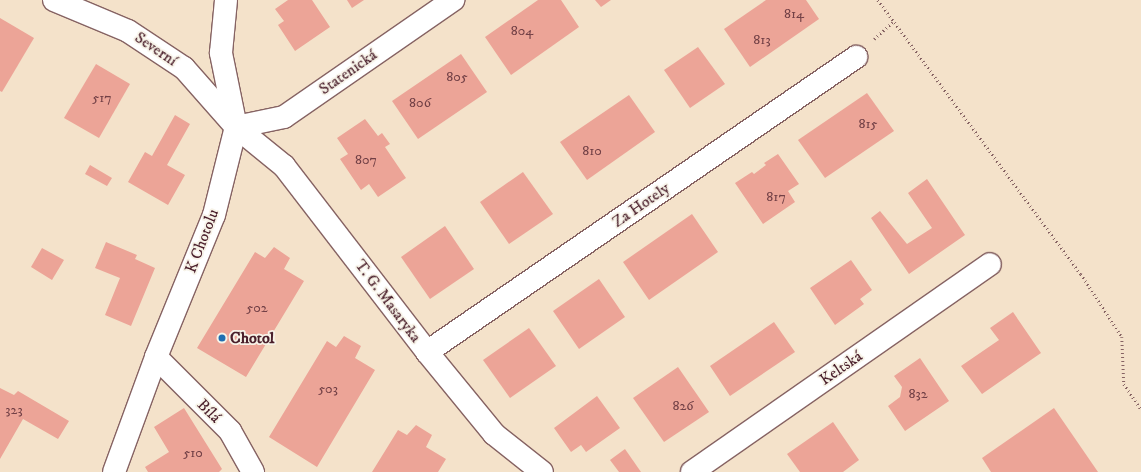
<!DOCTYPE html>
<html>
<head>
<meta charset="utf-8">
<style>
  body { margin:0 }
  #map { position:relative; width:1141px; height:472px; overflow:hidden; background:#f4e2ca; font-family:"IM FELL DW Pica",serif }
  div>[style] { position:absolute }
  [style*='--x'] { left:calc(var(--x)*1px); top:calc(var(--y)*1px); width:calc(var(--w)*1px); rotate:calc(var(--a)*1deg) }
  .building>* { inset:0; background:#eca497 }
  .path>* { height:2.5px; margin-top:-1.25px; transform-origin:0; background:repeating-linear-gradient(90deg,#866363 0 1px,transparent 0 4px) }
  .roads { filter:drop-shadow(1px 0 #866363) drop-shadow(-1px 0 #866363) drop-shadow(0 1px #866363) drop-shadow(0 -1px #866363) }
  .minor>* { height:22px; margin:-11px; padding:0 11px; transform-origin:11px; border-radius:11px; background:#fff }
  .dots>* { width:11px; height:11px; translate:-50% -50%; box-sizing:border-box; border:2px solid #f7f3e8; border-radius:50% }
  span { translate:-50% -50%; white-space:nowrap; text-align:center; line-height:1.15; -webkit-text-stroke:3.5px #f7f3e8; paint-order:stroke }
  .number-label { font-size:14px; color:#724046 }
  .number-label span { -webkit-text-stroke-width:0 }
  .street-label { font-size:16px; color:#4a1f2b }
  .poi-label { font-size:16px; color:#4a1f2b; font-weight:700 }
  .left { translate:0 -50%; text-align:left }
</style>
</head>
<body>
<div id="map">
  <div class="building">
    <i style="clip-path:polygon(288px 0,312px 0,330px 27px,295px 51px,278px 25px,284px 21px,275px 9px)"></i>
    <i style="clip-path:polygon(347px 0,364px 0,352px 8px)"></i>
    <i style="clip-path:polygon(538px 0,561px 0,579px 27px,511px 75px,485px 37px)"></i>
    <i style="clip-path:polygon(595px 0,611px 0,601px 7px)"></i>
    <i style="clip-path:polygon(766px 0,806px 0,819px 19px,750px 67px,724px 29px)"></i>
    <i style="clip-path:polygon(0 18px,34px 38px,2px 92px,0 91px)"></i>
    <i style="clip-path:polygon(698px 47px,725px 84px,690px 108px,664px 70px)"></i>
    <i style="clip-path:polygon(461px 54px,487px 92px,418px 139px,392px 101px)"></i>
    <i style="clip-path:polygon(96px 64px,130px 84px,99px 138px,64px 118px)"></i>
    <i style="clip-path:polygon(867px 93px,894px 131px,825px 178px,798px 140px)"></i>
    <i style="clip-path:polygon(629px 95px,655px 132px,587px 180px,560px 142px)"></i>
    <i style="clip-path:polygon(175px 115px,190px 124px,167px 165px,185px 175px,168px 205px,128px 182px,145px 152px,152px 156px)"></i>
    <i style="clip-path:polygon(365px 119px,378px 136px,382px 133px,390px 144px,385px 147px,406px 178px,378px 197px,369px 184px,361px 190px,340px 159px,348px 154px,337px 138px)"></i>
    <i style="clip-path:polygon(778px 154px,799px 184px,788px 191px,795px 202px,763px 224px,735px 183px,752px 172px,754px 174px,766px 165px,764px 163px)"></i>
    <i style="clip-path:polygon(90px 165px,112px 178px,107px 186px,85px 174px)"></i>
    <i style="clip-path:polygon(523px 172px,553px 214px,509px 244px,480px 202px)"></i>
    <i style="clip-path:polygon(927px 179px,965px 235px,909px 274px,871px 218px,880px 211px,907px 244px,932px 228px,908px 193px)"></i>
    <i style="clip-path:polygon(692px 214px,718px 252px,649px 300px,623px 262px)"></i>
    <i style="clip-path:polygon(445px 226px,474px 269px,430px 299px,401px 257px)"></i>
    <i style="clip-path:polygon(106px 242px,137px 255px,135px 259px,155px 268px,131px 326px,105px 315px,120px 278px,95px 268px)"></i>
    <i style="clip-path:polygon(274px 247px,290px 258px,284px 269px,304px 281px,246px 377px,197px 348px,255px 252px,265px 258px)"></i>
    <i style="clip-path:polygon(42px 248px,64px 260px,52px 280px,31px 267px)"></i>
    <i style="clip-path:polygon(851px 260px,872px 290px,860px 299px,864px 304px,835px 325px,810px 288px)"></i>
    <i style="clip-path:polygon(599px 279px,625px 317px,579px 349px,553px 311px)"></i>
    <i style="clip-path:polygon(1013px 312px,1041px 353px,982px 394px,961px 366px,999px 340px,990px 328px)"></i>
    <i style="clip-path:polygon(774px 322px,795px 352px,730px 396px,710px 366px)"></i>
    <i style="clip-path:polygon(529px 328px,556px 366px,510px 398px,483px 360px)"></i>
    <i style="clip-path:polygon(344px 336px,361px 346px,355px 358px,375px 370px,317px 467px,269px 437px,327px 341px,336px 347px)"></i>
    <i style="clip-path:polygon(920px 358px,949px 401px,905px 431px,888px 406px,900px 397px,902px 387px,894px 376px)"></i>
    <i style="clip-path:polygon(678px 367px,709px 412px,664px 442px,633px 398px)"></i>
    <i style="clip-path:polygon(0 388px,14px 395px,18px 391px,69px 421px,58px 439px,23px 419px,0 459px)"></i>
    <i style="clip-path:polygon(597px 396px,620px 428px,586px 452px,581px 445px,571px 452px,554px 428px)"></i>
    <i style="clip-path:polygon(184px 408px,222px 469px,219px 472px,148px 472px,145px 467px,169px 452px,154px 427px)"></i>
    <i style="clip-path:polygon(1054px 408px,1098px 472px,991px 472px,982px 458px)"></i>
    <i style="clip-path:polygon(833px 422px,859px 460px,843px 472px,800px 472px,787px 454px)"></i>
    <i style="clip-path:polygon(416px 425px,432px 435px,426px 447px,446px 459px,438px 472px,372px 472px,398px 430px,407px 435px)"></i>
    <i style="clip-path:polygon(625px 449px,641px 472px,619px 472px,610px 460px)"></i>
  </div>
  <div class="path">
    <i style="--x:878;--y:0;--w:341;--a:53.5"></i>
    <i style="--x:1081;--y:274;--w:75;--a:56.9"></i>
    <i style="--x:1122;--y:337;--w:47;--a:87.6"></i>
    <i style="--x:1124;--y:384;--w:30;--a:56"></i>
    <i style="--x:874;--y:39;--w:25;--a:-42"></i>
  </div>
  <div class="roads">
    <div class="minor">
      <i style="--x:54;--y:0;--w:80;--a:22.7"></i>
      <i style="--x:128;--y:31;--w:67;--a:33.5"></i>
      <i style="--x:184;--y:68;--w:79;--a:48.6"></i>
      <i style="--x:236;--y:127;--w:62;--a:39.1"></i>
      <i style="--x:284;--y:166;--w:235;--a:52.4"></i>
      <i style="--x:427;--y:352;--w:106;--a:50.7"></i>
      <i style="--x:494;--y:434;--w:61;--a:38.4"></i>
      <i style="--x:236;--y:127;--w:49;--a:-11.8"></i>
      <i style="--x:284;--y:117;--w:206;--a:-34.7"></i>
      <i style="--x:427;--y:352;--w:521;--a:-34.51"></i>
      <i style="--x:156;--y:357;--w:105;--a:45"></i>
      <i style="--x:230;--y:431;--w:47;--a:60.7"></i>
      <i style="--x:114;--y:472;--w:122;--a:-69.9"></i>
      <i style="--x:156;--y:357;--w:153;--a:-67.8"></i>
      <i style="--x:214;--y:215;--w:91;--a:-76"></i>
      <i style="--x:236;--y:127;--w:76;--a:-101.5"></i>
      <i style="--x:221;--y:53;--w:53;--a:-84.6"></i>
      <i style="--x:692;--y:472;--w:363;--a:-34.9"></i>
    </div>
  </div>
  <div class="dots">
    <i style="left:222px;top:338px;background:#1f6fb2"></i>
  </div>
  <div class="number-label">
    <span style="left:794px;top:14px">814</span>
    <span style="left:522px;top:31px">804</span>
    <span style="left:762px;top:40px">813</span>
    <span style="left:457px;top:77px">805</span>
    <span style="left:102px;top:98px">517</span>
    <span style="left:420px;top:103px">806</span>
    <span style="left:868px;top:124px">815</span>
    <span style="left:592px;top:151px">810</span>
    <span style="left:366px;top:160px">807</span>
    <span style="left:776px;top:197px">817</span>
    <span style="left:257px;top:308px">502</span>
    <span style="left:328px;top:389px">503</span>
    <span style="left:918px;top:394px">832</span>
    <span style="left:683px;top:406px">826</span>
    <span style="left:14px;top:410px">323</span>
    <span style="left:193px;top:453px">510</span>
  </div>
  <div class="street-label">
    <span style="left:156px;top:49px;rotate:34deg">Severní</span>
    <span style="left:348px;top:72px;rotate:-35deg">Statenická</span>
    <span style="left:641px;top:205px;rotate:-35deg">Za Hotely</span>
    <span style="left:202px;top:241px;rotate:-69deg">K Chotolu</span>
    <span style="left:388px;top:301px;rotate:53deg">T. G. Masaryka</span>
    <span style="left:841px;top:368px;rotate:-35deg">Keltská</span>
    <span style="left:209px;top:411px;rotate:45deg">Bílá</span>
  </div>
  <div class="poi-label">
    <span class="left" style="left:230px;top:338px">Chotol</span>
  </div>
</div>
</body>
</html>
